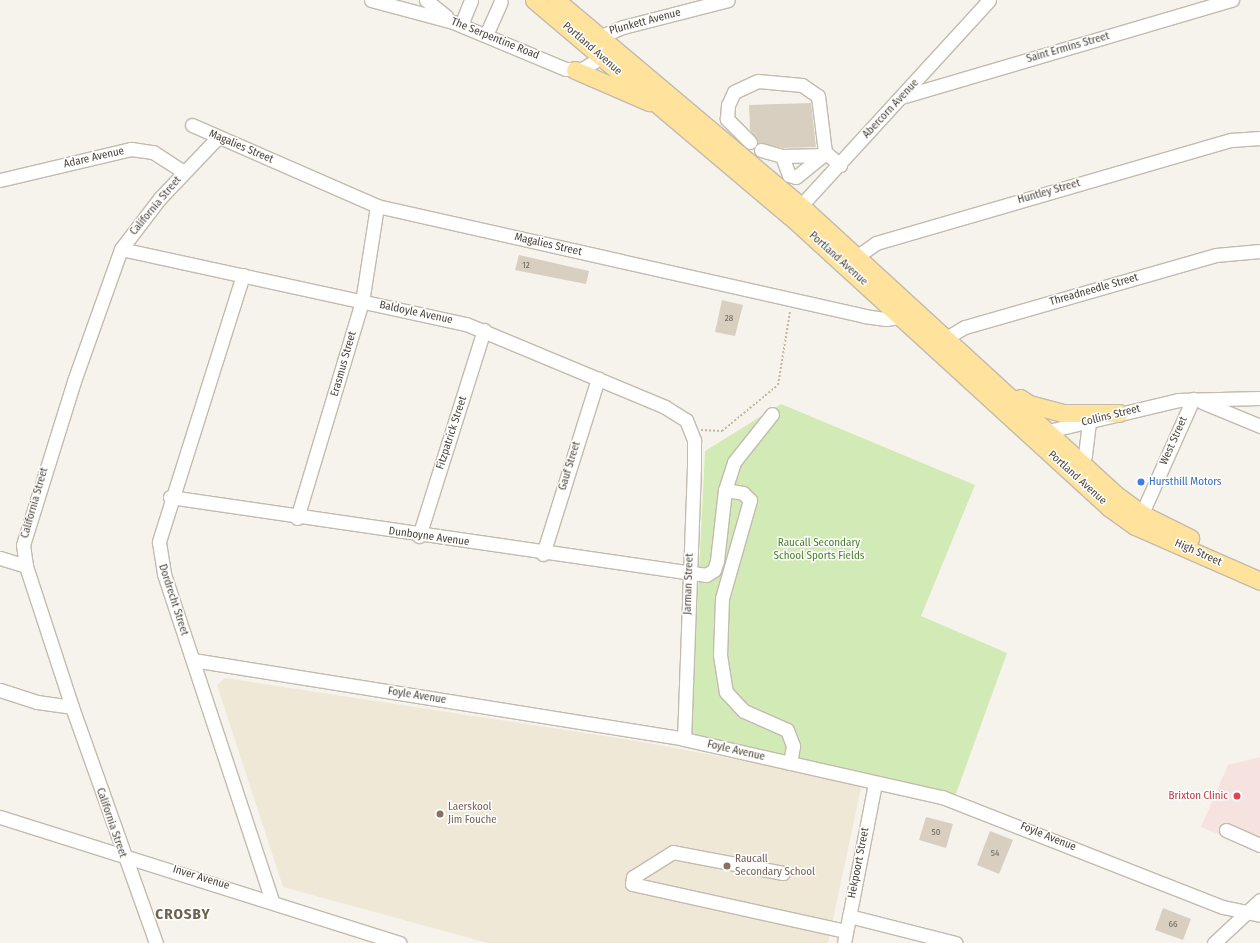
<!DOCTYPE html>
<html>
<head>
<meta charset="utf-8">
<style>
  body { margin:0 }
  #map { position:relative; width:1260px; height:943px; overflow:hidden; background:#f6f3ec; font-family:"Fira Sans Condensed",sans-serif }
  div>[style] { position:absolute }
  [style*='--x'] { left:calc(var(--x)*1px); top:calc(var(--y)*1px); width:calc(var(--w)*1px); rotate:calc(var(--a)*1deg) }
  .education>* { inset:0; background:#efe8d6 }
  .medical>* { inset:0; background:#f6e3e0 }
  .green>* { inset:0; background:#d2eab5 }
  .building>* { inset:0; background:#d8cfc1 }
  .path>* { height:2px; margin-top:-1px; transform-origin:0; background:repeating-linear-gradient(90deg,#c4b79f 0 2px,transparent 0 4px) }
  .roads { filter:drop-shadow(1px 0 #c2bbae) drop-shadow(-1px 0 #c2bbae) drop-shadow(0 1px #c2bbae) drop-shadow(0 -1px #c2bbae) }
  .minor>* { height:13px; margin:-6.5px; padding:0 6.5px; transform-origin:6.5px; border-radius:6.5px; background:#fff }
  .major>* { height:17px; margin:-8.5px; padding:0 8.5px; transform-origin:8.5px; border-radius:8.5px; background:#ffe39c }
  .dots>* { width:11px; height:11px; translate:-50% -50%; box-sizing:border-box; border:2px solid #fff; border-radius:50% }
  span { translate:-50% -50%; white-space:nowrap; text-align:center; line-height:1.15; -webkit-text-stroke:3px #fff; paint-order:stroke }
  .number-label { font-size:9px; color:#6e675b }
  .number-label span { -webkit-text-stroke-width:0 }
  .street-label { font-size:11px; color:#4b4439 }
  .shop-label { font-size:11px; color:#366cbe }
  .left { translate:0 -50%; text-align:left }
  .park-label { font-size:11px; color:#4a7f2a }
  .health-label { font-size:11px; color:#be3a42 }
  .right { translate:-100% -50%; text-align:right }
  .education-label { font-size:11px; color:#785e54 }
  .district-label { font-size:15px; color:#6e6250; font-weight:700; letter-spacing:1px }
</style>
</head>
<body>
<div id="map">
  <div class="education">
    <i style="clip-path:polygon(225px 678px,637px 741px,856px 782px,861px 788px,828px 943px,488px 943px,283px 887px,217px 685px)"></i>
  </div>
  <div class="medical">
    <i style="clip-path:polygon(1260px 757px,1260px 851px,1201px 827px,1228px 765px)"></i>
  </div>
  <div class="green">
    <i style="clip-path:polygon(781px 404px,975px 485px,921px 616px,1007px 653px,953px 802px,691px 733px,705px 451px)"></i>
  </div>
  <div class="building">
    <i style="clip-path:polygon(811px 103px,816px 147px,783px 148px,758px 143px,750px 130px,749px 105px)"></i>
    <i style="clip-path:polygon(519px 255px,589px 271px,586px 284px,515px 270px)"></i>
    <i style="clip-path:polygon(722px 300px,743px 305px,735px 336px,715px 332px)"></i>
    <i style="clip-path:polygon(926px 817px,953px 824px,946px 848px,919px 840px)"></i>
    <i style="clip-path:polygon(990px 831px,1013px 840px,999px 874px,977px 865px)"></i>
    <i style="clip-path:polygon(1163px 908px,1191px 919px,1183px 940px,1155px 930px)"></i>
  </div>
  <div class="path">
    <i style="--x:701;--y:430;--w:21;--a:3"></i>
    <i style="--x:722;--y:431;--w:72;--a:-39.4"></i>
    <i style="--x:778;--y:385;--w:74;--a:-80.7"></i>
  </div>
  <div class="roads">
    <div class="minor">
      <i style="--x:371;--y:0;--w:85;--a:15"></i>
      <i style="--x:453;--y:22;--w:122;--a:22.6"></i>
      <i style="--x:566;--y:69;--w:16;--a:0"></i>
      <i style="--x:582;--y:69;--w:33;--a:-31"></i>
      <i style="--x:426;--y:0;--w:26;--a:39"></i>
      <i style="--x:461;--y:25;--w:27;--a:-68"></i>
      <i style="--x:486;--y:35;--w:36;--a:-66"></i>
      <i style="--x:592;--y:40;--w:34;--a:-23"></i>
      <i style="--x:623;--y:27;--w:108;--a:-14.4"></i>
      <i style="--x:905;--y:96;--w:341;--a:-16.4"></i>
      <i style="--x:192;--y:125;--w:202;--a:23.6"></i>
      <i style="--x:377;--y:206;--w:499;--a:12.7"></i>
      <i style="--x:864;--y:316;--w:22;--a:8"></i>
      <i style="--x:886;--y:319;--w:19;--a:-9"></i>
      <i style="--x:750;--y:142;--w:33;--a:-135"></i>
      <i style="--x:727;--y:119;--w:14;--a:-86"></i>
      <i style="--x:728;--y:105;--w:14;--a:-65"></i>
      <i style="--x:734;--y:92;--w:26;--a:-25"></i>
      <i style="--x:758;--y:81;--w:44;--a:5.2"></i>
      <i style="--x:802;--y:85;--w:19;--a:35"></i>
      <i style="--x:818;--y:96;--w:56;--a:82.9"></i>
      <i style="--x:825;--y:152;--w:20;--a:41"></i>
      <i style="--x:761;--y:150;--w:22;--a:16"></i>
      <i style="--x:782;--y:156;--w:46;--a:-1.2"></i>
      <i style="--x:782;--y:156;--w:20;--a:70"></i>
      <i style="--x:789;--y:175;--w:7;--a:16"></i>
      <i style="--x:796;--y:177;--w:33;--a:-39"></i>
      <i style="--x:0;--y:180;--w:135;--a:-13.3"></i>
      <i style="--x:131;--y:149;--w:22;--a:8"></i>
      <i style="--x:153;--y:152;--w:37;--a:33"></i>
      <i style="--x:795;--y:212;--w:287;--a:-47.5"></i>
      <i style="--x:121;--y:249;--w:353;--a:12.3"></i>
      <i style="--x:466;--y:324;--w:216;--a:22.6"></i>
      <i style="--x:665;--y:407;--w:25;--a:32"></i>
      <i style="--x:686;--y:420;--w:22;--a:68"></i>
      <i style="--x:694;--y:440;--w:27;--a:90"></i>
      <i style="--x:694;--y:467;--w:272;--a:92.1"></i>
      <i style="--x:849;--y:262;--w:33;--a:-35"></i>
      <i style="--x:876;--y:243;--w:370;--a:-16.2"></i>
      <i style="--x:1231;--y:140;--w:29;--a:-4"></i>
      <i style="--x:243;--y:275;--w:280;--a:107.5"></i>
      <i style="--x:159;--y:542;--w:32;--a:81"></i>
      <i style="--x:164;--y:574;--w:344;--a:71.7"></i>
      <i style="--x:938;--y:343;--w:31;--a:-31"></i>
      <i style="--x:965;--y:327;--w:261;--a:-16"></i>
      <i style="--x:1216;--y:255;--w:44;--a:-5.2"></i>
      <i style="--x:1202;--y:402;--w:63;--a:22.5"></i>
      <i style="--x:1040;--y:433;--w:142;--a:-13.4"></i>
      <i style="--x:1178;--y:400;--w:82;--a:-1.4"></i>
      <i style="--x:1075;--y:468;--w:16;--a:-52"></i>
      <i style="--x:1085;--y:455;--w:34;--a:-83"></i>
      <i style="--x:725;--y:490;--w:18;--a:9"></i>
      <i style="--x:743;--y:493;--w:10;--a:45"></i>
      <i style="--x:750;--y:500;--w:102;--a:105.9"></i>
      <i style="--x:722;--y:598;--w:57;--a:92"></i>
      <i style="--x:720;--y:655;--w:37;--a:81"></i>
      <i style="--x:726;--y:692;--w:26;--a:47"></i>
      <i style="--x:744;--y:711;--w:47;--a:23.8"></i>
      <i style="--x:787;--y:730;--w:17;--a:69"></i>
      <i style="--x:793;--y:746;--w:17;--a:100"></i>
      <i style="--x:170;--y:497;--w:542;--a:8.28"></i>
      <i style="--x:706;--y:575;--w:9;--a:-32"></i>
      <i style="--x:714;--y:570;--w:9;--a:-72"></i>
      <i style="--x:717;--y:561;--w:71;--a:-83.6"></i>
      <i style="--x:725;--y:490;--w:29;--a:-72"></i>
      <i style="--x:734;--y:462;--w:61;--a:-51.6"></i>
      <i style="--x:297;--y:518;--w:226;--a:-73.3"></i>
      <i style="--x:362;--y:302;--w:97;--a:-81.1"></i>
      <i style="--x:1138;--y:522;--w:135;--a:-65.9"></i>
      <i style="--x:419;--y:536;--w:216;--a:-72.5"></i>
      <i style="--x:543;--y:554;--w:184;--a:-72.6"></i>
      <i style="--x:0;--y:558;--w:27;--a:17"></i>
      <i style="--x:193;--y:660;--w:497;--a:9.1"></i>
      <i style="--x:684;--y:739;--w:264;--a:12.7"></i>
      <i style="--x:942;--y:797;--w:302;--a:21.4"></i>
      <i style="--x:1223;--y:907;--w:38;--a:12"></i>
      <i style="--x:0;--y:690;--w:39;--a:18"></i>
      <i style="--x:37;--y:702;--w:35;--a:8"></i>
      <i style="--x:0;--y:817;--w:419;--a:17.5"></i>
      <i style="--x:1226;--y:830;--w:37;--a:24"></i>
      <i style="--x:783;--y:873;--w:112;--a:-169.2"></i>
      <i style="--x:673;--y:852;--w:47;--a:148"></i>
      <i style="--x:633;--y:877;--w:7;--a:98"></i>
      <i style="--x:632;--y:884;--w:219;--a:12.4"></i>
      <i style="--x:849;--y:916;--w:110;--a:14.2"></i>
      <i style="--x:156;--y:943;--w:251;--a:-109.6"></i>
      <i style="--x:72;--y:707;--w:148;--a:-108.1"></i>
      <i style="--x:26;--y:566;--w:21;--a:-98"></i>
      <i style="--x:23;--y:545;--w:172;--a:-72.7"></i>
      <i style="--x:74;--y:381;--w:140;--a:-70.4"></i>
      <i style="--x:121;--y:249;--w:64;--a:-52.6"></i>
      <i style="--x:160;--y:198;--w:84;--a:-46.4"></i>
      <i style="--x:844;--y:943;--w:163;--a:-79"></i>
      <i style="--x:1214;--y:943;--w:63;--a:-43.1"></i>
    </div>
    <div class="major">
      <i style="--x:534;--y:0;--w:335;--a:40.2"></i>
      <i style="--x:790;--y:216;--w:433;--a:42.4"></i>
      <i style="--x:1110;--y:508;--w:31;--a:36"></i>
      <i style="--x:1135;--y:526;--w:137;--a:23.7"></i>
      <i style="--x:556;--y:0;--w:320;--a:40.1"></i>
      <i style="--x:801;--y:206;--w:431;--a:42.5"></i>
      <i style="--x:1119;--y:497;--w:29;--a:36"></i>
      <i style="--x:1142;--y:514;--w:54;--a:26.6"></i>
      <i style="--x:575;--y:70;--w:81;--a:23.4"></i>
      <i style="--x:1020;--y:398;--w:11;--a:34"></i>
      <i style="--x:1029;--y:404;--w:34;--a:15"></i>
      <i style="--x:1062;--y:413;--w:57;--a:0"></i>
    </div>
  </div>
  <div class="dots">
    <i style="left:1141px;top:482px;background:#3f7fe0"></i>
    <i style="left:1237px;top:796px;background:#e0444e"></i>
    <i style="left:440px;top:814px;background:#8d6e63"></i>
    <i style="left:727px;top:866px;background:#8d6e63"></i>
  </div>
  <div class="number-label">
    <span style="left:526px;top:265px">12</span>
    <span style="left:729px;top:318px">28</span>
    <span style="left:936px;top:832px">50</span>
    <span style="left:995px;top:853px">54</span>
    <span style="left:1173px;top:924px">66</span>
  </div>
  <div class="street-label">
    <span style="left:645px;top:22px;rotate:-15deg">Plunkett Avenue</span>
    <span style="left:495px;top:39px;rotate:22deg">The Serpentine Road</span>
    <span style="left:1068px;top:48px;rotate:-16deg">Saint Ermins Street</span>
    <span style="left:592px;top:49px;rotate:41deg">Portland Avenue</span>
    <span style="left:891px;top:109px;rotate:-47deg">Abercorn Avenue</span>
    <span style="left:241px;top:147px;rotate:23deg">Magalies Street</span>
    <span style="left:94px;top:158px;rotate:-13deg">Adare Avenue</span>
    <span style="left:1049px;top:192px;rotate:-16deg">Huntley Street</span>
    <span style="left:156px;top:206px;rotate:-50deg">California Street</span>
    <span style="left:548px;top:245px;rotate:13deg">Magalies Street</span>
    <span style="left:838px;top:259px;rotate:42deg">Portland Avenue</span>
    <span style="left:1094px;top:290px;rotate:-16deg">Threadneedle Street</span>
    <span style="left:416px;top:313px;rotate:12deg">Baldoyle Avenue</span>
    <span style="left:344px;top:364px;rotate:-74deg">Erasmus Street</span>
    <span style="left:1111px;top:416px;rotate:-14deg">Collins Street</span>
    <span style="left:452px;top:433px;rotate:-72deg">Fitzpatrick Street</span>
    <span style="left:1174px;top:441px;rotate:-66deg">West Street</span>
    <span style="left:570px;top:466px;rotate:-73deg">Gauf Street</span>
    <span style="left:1077px;top:478px;rotate:42deg">Portland Avenue</span>
    <span style="left:35px;top:503px;rotate:-74deg">California Street</span>
    <span style="left:429px;top:537px;rotate:8deg">Dunboyne Avenue</span>
    <span style="left:1198px;top:553px;rotate:24deg">High Street</span>
    <span style="left:689px;top:584px;rotate:-88deg">Jarman Street</span>
    <span style="left:173px;top:600px;rotate:72deg">Dordrecht Street</span>
    <span style="left:417px;top:696px;rotate:9deg">Foyle Avenue</span>
    <span style="left:736px;top:751px;rotate:13deg">Foyle Avenue</span>
    <span style="left:111px;top:823px;rotate:71deg">California Street</span>
    <span style="left:1048px;top:837px;rotate:22deg">Foyle Avenue</span>
    <span style="left:859px;top:863px;rotate:-79deg">Hekpoort Street</span>
    <span style="left:201px;top:878px;rotate:17deg">Inver Avenue</span>
  </div>
  <div class="shop-label">
    <span class="left" style="left:1149px;top:482px">Hursthill Motors</span>
  </div>
  <div class="park-label">
    <span style="left:819px;top:550px">Raucall Secondary<br>School Sports Fields</span>
  </div>
  <div class="health-label">
    <span class="right" style="left:1228px;top:796px">Brixton Clinic</span>
  </div>
  <div class="education-label">
    <span class="left" style="left:448px;top:814px">Laerskool<br>Jim Fouche</span>
    <span class="left" style="left:735px;top:866px">Raucall<br>Secondary School</span>
  </div>
  <div class="district-label">
    <span style="left:183px;top:915px">CROSBY</span>
  </div>
</div>
</body>
</html>
